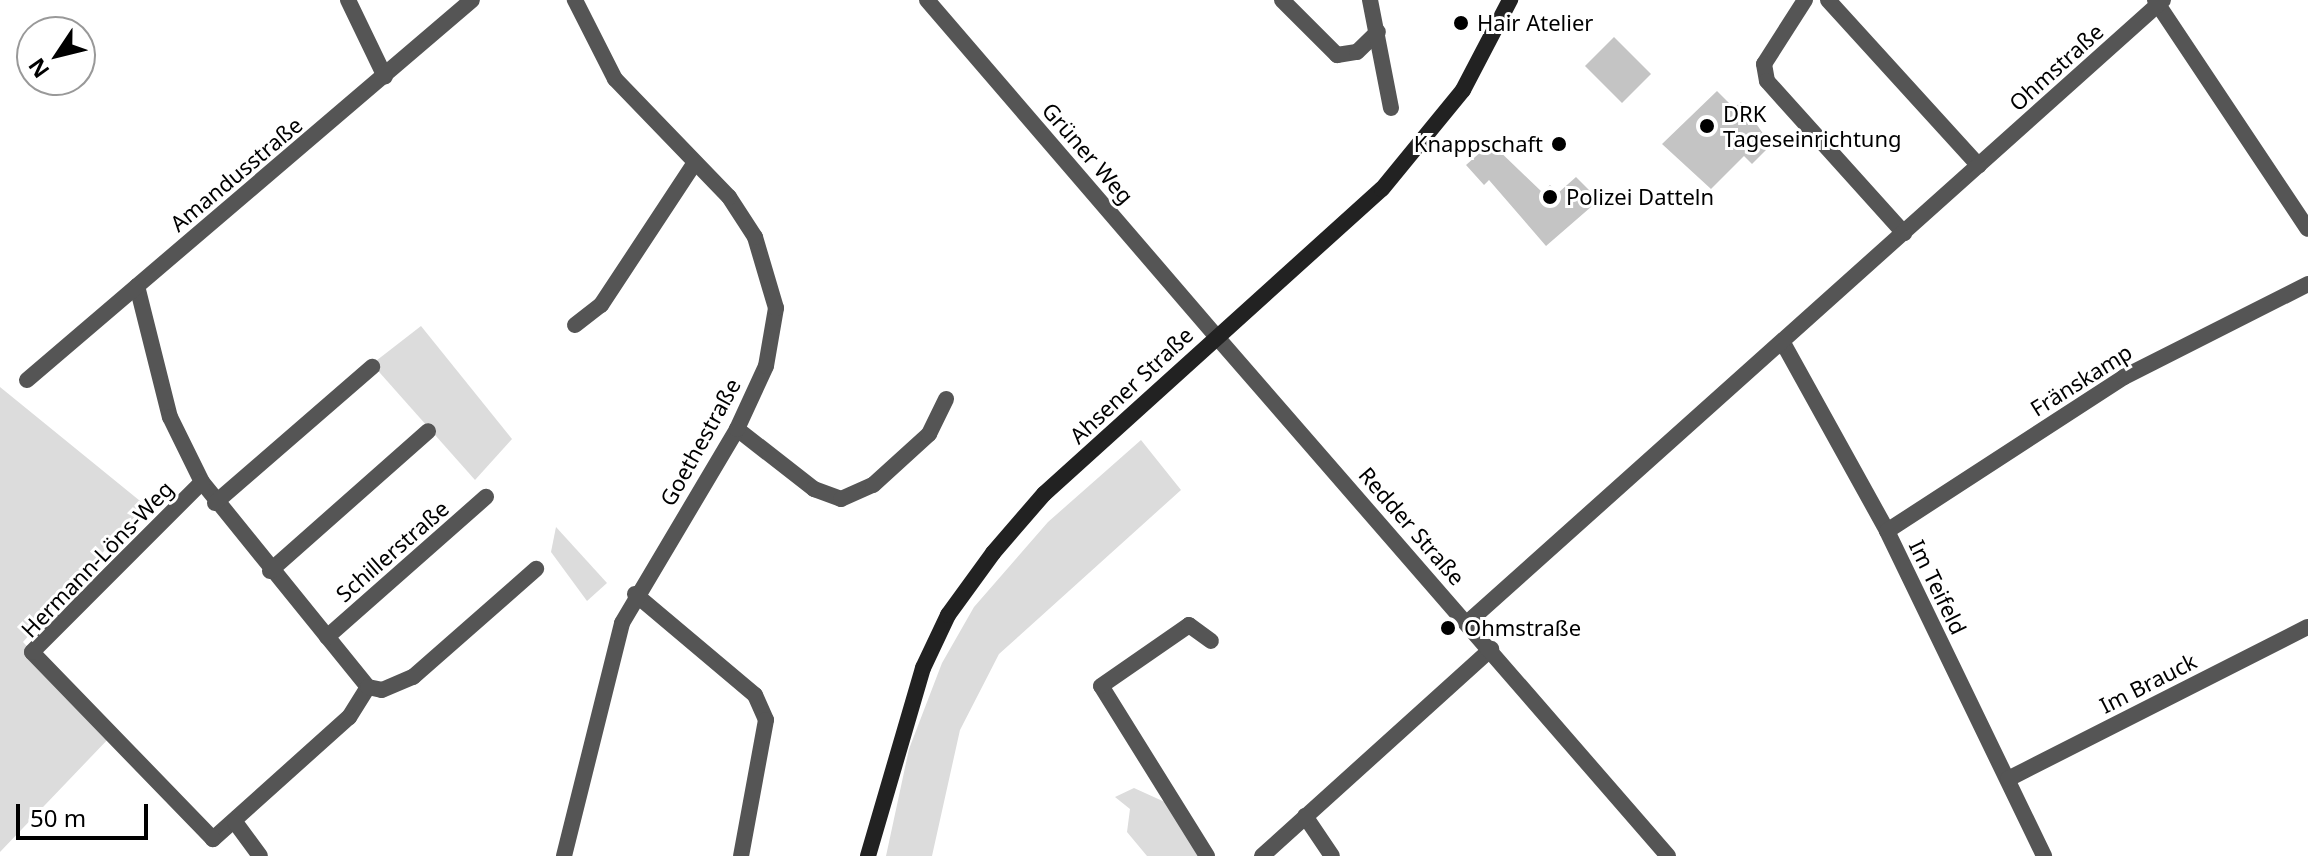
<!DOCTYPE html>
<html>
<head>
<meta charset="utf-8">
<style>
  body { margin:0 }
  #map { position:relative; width:2308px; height:856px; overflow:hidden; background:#fff; font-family:"Noto Sans",sans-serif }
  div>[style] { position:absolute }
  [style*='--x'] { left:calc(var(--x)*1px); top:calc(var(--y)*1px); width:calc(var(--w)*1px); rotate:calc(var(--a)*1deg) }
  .green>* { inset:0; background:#dcdcdc }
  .building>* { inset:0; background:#c4c4c4 }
  .minor>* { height:16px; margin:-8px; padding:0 8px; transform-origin:8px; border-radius:8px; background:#555 }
  .tertiary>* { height:16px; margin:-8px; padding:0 8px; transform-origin:8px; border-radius:8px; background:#555 }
  .secondary>* { height:16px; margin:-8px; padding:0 8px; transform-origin:8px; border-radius:8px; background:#222 }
  .dots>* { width:22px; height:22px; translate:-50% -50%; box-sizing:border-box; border:4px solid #fff; border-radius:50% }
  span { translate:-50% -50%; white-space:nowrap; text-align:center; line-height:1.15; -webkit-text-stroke:6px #fff; paint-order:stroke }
  .poi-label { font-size:22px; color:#000 }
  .left { translate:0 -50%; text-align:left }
  .right { translate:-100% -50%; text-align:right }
  .street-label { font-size:22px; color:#000 }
  .north { position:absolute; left:16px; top:16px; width:80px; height:80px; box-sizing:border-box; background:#fff; border:2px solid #999; border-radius:50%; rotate:235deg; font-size:22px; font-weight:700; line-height:32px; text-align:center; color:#000 }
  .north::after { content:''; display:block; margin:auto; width:28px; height:36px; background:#000; clip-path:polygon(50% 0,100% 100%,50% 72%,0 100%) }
  .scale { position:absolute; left:16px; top:804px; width:132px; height:36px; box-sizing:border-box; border:4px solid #000; border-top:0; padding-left:10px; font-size:24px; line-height:28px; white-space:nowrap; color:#000; -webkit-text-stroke:6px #fff; paint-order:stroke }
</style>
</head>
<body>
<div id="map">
  <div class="green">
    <i style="clip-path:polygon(421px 326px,512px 439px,475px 480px,372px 364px)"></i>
    <i style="clip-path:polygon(0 387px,145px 505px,23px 642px,111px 736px,0 852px)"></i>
    <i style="clip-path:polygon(1141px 440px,1181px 490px,999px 654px,960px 730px,932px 856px,886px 856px,909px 749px,942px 663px,974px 607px,1048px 522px)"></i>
    <i style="clip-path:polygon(556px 527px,607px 583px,587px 601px,551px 552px)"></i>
    <i style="clip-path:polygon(1134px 788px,1167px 803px,1202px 856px,1147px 856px,1127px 832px,1130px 809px,1115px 797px)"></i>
  </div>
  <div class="building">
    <i style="clip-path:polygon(1614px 37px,1651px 74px,1622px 103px,1585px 66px)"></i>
    <i style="clip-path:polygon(1717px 91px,1734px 108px,1741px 102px,1771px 145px,1752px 164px,1744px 156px,1711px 189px,1662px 144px)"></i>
    <i style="clip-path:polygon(1491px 143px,1542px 192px,1550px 185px,1558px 193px,1576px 177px,1599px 200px,1546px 246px,1489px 180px,1484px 185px,1466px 165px)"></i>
  </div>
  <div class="minor">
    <i style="--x:348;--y:0;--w:85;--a:64.3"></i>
    <i style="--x:927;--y:0;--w:443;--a:49.3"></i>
    <i style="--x:1282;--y:0;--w:78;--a:45"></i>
    <i style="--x:1337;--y:55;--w:20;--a:-9"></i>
    <i style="--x:1357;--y:52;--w:29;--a:-44"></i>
    <i style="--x:1370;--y:0;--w:110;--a:79"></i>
    <i style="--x:1805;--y:0;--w:76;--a:122.6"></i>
    <i style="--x:1764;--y:64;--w:17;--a:80"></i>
    <i style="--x:1767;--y:81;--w:205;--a:48"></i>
    <i style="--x:1828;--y:0;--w:224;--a:47.7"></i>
    <i style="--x:2155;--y:0;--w:275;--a:56.3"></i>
    <i style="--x:137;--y:286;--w:135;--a:75.9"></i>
    <i style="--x:170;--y:417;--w:72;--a:63.8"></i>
    <i style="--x:202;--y:482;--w:264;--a:51"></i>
    <i style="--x:368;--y:687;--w:36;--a:122"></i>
    <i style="--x:349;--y:717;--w:183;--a:138.1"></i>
    <i style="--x:213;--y:839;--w:260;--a:-134.1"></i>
    <i style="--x:32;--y:652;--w:240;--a:-45"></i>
    <i style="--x:575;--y:325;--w:33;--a:-38"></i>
    <i style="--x:601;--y:305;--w:169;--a:-56.6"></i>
    <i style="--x:1783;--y:343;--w:215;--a:61"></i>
    <i style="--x:1887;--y:531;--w:361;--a:64.2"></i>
    <i style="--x:27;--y:380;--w:585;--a:-40.5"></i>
    <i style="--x:737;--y:429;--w:98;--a:37.9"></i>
    <i style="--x:814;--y:489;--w:29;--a:20"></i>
    <i style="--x:841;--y:499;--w:35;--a:-24"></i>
    <i style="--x:873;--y:485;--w:76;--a:-42.3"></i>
    <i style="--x:929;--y:434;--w:39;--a:-64"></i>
    <i style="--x:215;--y:503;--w:208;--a:-40.9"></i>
    <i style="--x:1887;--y:531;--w:283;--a:-33"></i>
    <i style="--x:2124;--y:377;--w:206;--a:-26.8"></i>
    <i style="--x:270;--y:571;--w:211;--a:-41.5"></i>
    <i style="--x:635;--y:594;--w:157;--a:40.1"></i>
    <i style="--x:755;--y:695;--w:27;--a:66"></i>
    <i style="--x:766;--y:720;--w:138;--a:100.4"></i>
    <i style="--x:1467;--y:623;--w:934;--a:-41.83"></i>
    <i style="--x:327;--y:637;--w:212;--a:-41.4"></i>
    <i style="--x:368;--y:687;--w:14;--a:12"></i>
    <i style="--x:382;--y:690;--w:34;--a:-23"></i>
    <i style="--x:413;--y:677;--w:164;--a:-41.3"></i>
    <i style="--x:2008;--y:779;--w:336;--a:-26.9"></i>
    <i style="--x:1305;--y:816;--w:48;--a:56"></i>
    <i style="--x:235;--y:822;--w:42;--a:53.7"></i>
    <i style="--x:564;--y:856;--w:240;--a:-76"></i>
    <i style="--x:622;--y:623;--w:226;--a:-59.3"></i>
    <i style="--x:737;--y:429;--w:69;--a:-65.3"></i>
    <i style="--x:766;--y:366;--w:59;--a:-80.2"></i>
    <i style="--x:776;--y:308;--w:74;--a:-106.5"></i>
    <i style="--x:755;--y:237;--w:48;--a:-123"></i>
    <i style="--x:729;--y:197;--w:164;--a:-134"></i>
    <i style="--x:615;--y:79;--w:89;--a:-116.9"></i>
    <i style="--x:1207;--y:856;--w:200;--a:-121.9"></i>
    <i style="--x:1101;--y:686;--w:107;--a:-34.7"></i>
    <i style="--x:1189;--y:625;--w:27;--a:36"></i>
    <i style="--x:1262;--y:856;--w:309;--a:-42.1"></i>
  </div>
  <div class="tertiary">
    <i style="--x:1216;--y:336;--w:689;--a:49"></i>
  </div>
  <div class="secondary">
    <i style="--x:868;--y:856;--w:196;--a:-73.7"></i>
    <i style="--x:923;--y:668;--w:59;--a:-64.7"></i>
    <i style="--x:948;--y:615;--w:77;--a:-54"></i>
    <i style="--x:993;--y:553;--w:78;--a:-49.2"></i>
    <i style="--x:1044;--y:494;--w:455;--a:-42.1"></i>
    <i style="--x:1382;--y:189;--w:128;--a:-50.7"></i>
    <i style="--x:1463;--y:90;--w:102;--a:-62.4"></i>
  </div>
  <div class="dots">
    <i style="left:1461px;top:23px;background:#000"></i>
    <i style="left:1707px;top:126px;background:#000"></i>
    <i style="left:1559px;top:144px;background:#000"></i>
    <i style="left:1550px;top:197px;background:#000"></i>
    <i style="left:1448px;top:628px;background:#000"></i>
  </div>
  <div class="poi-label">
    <span class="left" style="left:1477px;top:23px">Hair Atelier</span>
    <span class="left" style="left:1723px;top:126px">DRK<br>Tageseinrichtung</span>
    <span class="right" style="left:1543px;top:144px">Knappschaft</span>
    <span class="left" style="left:1566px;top:197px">Polizei Datteln</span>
    <span class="left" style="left:1464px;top:628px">Ohmstraße</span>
  </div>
  <div class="street-label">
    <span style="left:2056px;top:67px;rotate:-42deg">Ohmstraße</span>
    <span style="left:1088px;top:153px;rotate:49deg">Grüner Weg</span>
    <span style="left:236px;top:174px;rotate:-40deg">Amandusstraße</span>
    <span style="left:2081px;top:380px;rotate:-32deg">Fränskamp</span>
    <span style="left:1131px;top:385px;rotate:-43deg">Ahsener Straße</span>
    <span style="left:700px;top:442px;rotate:-61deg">Goethestraße</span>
    <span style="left:1412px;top:526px;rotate:49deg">Redder Straße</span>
    <span style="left:392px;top:551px;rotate:-41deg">Schillerstraße</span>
    <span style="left:97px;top:559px;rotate:-46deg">Hermann-Löns-Weg</span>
    <span style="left:1938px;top:587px;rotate:64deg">Im Teifeld</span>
    <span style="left:2148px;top:683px;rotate:-27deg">Im Brauck</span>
  </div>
  <div class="north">N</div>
  <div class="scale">50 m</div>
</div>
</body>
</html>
